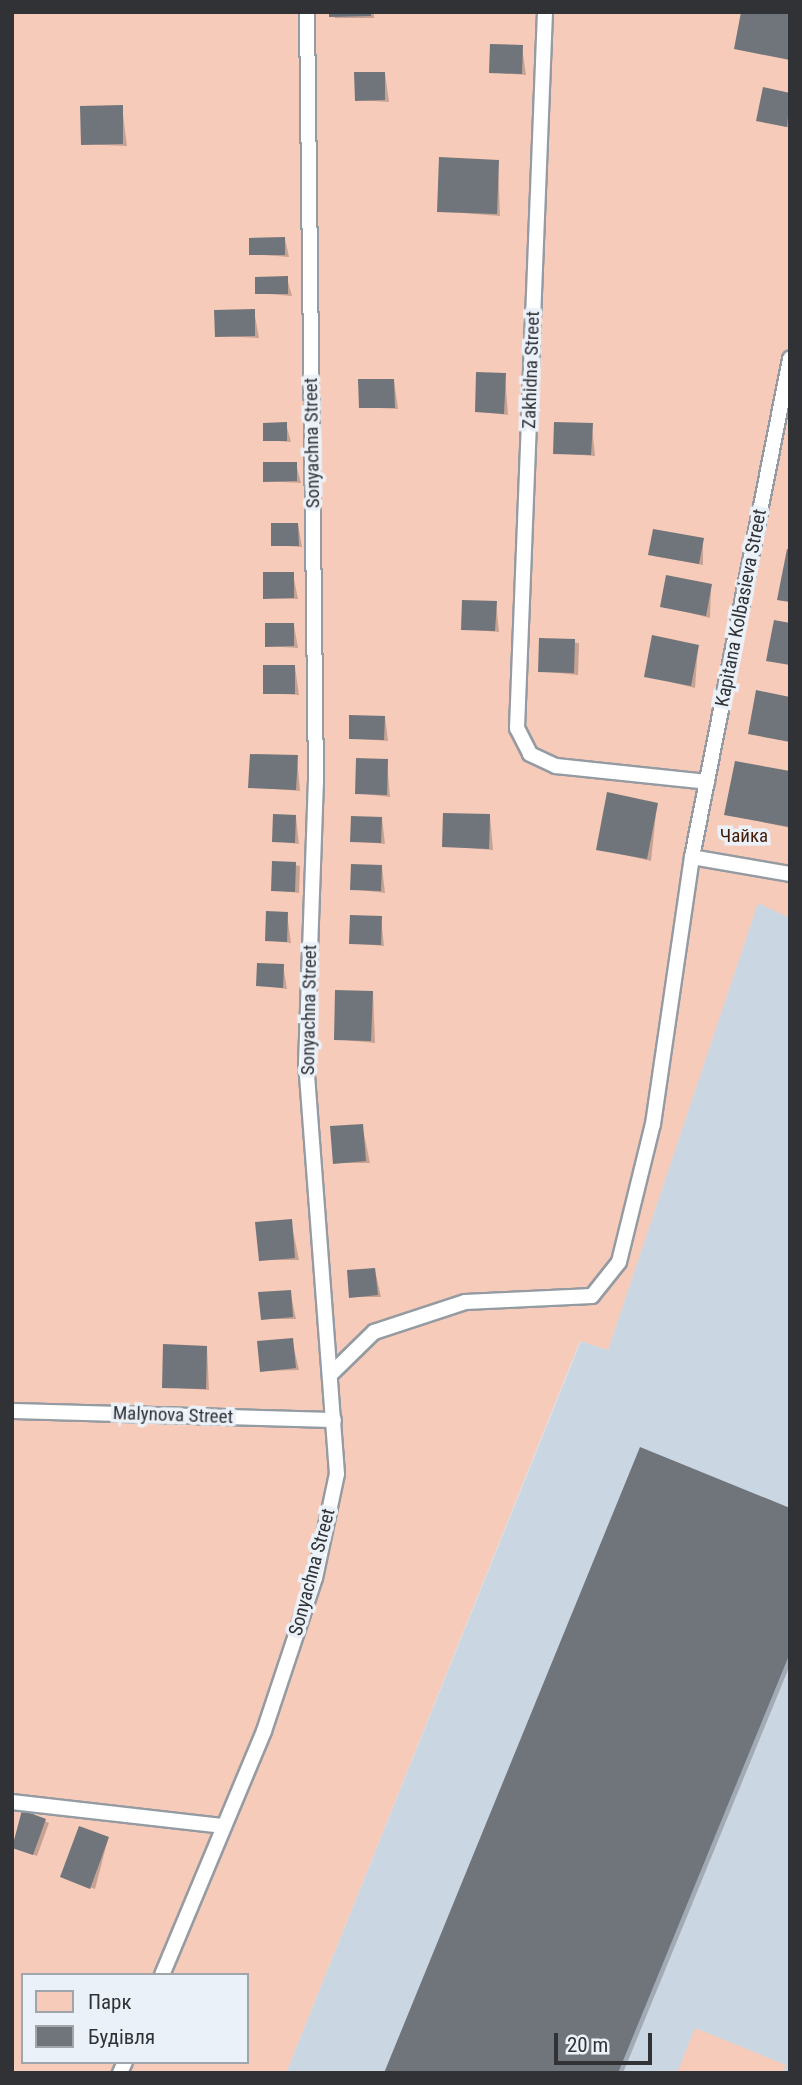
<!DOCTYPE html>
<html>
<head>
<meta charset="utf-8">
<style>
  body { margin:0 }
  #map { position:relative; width:802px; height:2085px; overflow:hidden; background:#dee4ec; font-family:"Roboto Condensed",sans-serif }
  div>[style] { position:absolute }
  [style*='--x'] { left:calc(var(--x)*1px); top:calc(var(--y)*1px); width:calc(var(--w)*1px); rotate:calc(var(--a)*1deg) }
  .built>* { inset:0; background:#cbd6e3 }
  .green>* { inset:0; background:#f7cbb9 }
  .shadow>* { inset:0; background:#0003 }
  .building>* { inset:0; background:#6f757b }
  .roads { filter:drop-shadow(2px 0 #959ba2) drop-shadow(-2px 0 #959ba2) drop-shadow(0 2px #959ba2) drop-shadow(0 -2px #959ba2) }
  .lane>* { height:14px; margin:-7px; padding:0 7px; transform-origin:7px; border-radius:7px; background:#fff }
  span { translate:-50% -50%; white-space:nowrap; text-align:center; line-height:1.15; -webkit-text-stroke:7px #ebf1f9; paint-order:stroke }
  .street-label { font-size:19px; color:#303235 }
  .park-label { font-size:19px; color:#451c08 }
  .frame { position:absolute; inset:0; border:14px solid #303235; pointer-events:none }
  .legend { position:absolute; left:21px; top:1973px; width:228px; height:91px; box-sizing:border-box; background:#ebf1f9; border:2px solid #a0a5ab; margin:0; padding:9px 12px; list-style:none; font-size:21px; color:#303235 }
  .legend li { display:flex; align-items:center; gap:14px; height:35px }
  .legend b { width:35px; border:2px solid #a0a5ab }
  .scale { position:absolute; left:554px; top:2033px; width:98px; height:32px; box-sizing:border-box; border:4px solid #303235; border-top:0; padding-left:9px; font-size:21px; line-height:24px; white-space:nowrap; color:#303235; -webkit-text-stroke:5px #ebf1f9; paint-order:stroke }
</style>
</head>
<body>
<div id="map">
  <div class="built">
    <i style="clip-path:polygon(758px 902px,790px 918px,790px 2073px,286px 2073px,581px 1341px,608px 1350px)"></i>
  </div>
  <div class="green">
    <i style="clip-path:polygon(evenodd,12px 12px,790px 12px,790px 918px,758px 903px,608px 1350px,580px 1341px,286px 2073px,12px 2073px,12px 12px,23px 1975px,247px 1975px,247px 2062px,23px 2062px,23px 1975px)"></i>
    <i style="clip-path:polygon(695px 2028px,786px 2065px,783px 2073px,677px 2073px)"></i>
  </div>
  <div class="shadow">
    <i style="clip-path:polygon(331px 12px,374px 12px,374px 18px,335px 18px)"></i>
    <i style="clip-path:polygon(522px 47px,526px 75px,491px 72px)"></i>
    <i style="clip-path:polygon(385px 73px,389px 102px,356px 100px)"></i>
    <i style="clip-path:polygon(790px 94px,790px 128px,758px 120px)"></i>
    <i style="clip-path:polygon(122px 107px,127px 146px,83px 144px)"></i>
    <i style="clip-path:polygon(498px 161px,500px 216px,438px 211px)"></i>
    <i style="clip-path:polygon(285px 239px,289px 257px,250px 254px)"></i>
    <i style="clip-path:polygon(287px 278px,292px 296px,257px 293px)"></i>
    <i style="clip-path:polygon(254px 311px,259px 338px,216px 336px)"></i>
    <i style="clip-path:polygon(505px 375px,508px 415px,476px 411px)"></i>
    <i style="clip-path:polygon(394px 381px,398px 409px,360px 407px)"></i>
    <i style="clip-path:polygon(286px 424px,291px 442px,265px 440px)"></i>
    <i style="clip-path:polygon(592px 425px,595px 456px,554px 453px)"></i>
    <i style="clip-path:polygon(296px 464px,301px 483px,265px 481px)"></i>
    <i style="clip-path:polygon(298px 524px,302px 547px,272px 545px)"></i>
    <i style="clip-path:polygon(703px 540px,703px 565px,654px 556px)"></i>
    <i style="clip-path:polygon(293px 574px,298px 599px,265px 598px)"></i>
    <i style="clip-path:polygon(711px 586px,710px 618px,662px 606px)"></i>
    <i style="clip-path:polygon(496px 603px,499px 632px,463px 629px)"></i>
    <i style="clip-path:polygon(294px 625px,298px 648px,266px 646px)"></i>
    <i style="clip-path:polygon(541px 639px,579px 643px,578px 675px,539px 671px)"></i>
    <i style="clip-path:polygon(698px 646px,695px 688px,646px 676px)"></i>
    <i style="clip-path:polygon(295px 667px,299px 695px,265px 693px)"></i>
    <i style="clip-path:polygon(385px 717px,388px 741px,350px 738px)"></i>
    <i style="clip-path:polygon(297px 757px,300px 791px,250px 787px)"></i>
    <i style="clip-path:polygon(387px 761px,390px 797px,356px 793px)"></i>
    <i style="clip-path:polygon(790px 773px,790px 828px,726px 814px)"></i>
    <i style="clip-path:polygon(657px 804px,651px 861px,598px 849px)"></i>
    <i style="clip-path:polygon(490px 816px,493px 850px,444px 846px)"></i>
    <i style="clip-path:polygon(296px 817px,299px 844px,274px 841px)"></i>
    <i style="clip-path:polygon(382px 818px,385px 844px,352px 841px)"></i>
    <i style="clip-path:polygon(274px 862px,300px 866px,299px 893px,273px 890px)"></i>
    <i style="clip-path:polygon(382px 867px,385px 893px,352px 889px)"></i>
    <i style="clip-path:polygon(287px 914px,291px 943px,266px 940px)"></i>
    <i style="clip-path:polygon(381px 918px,384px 946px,350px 943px)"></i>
    <i style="clip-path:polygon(283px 965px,287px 989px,258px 985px)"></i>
    <i style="clip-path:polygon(373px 992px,375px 1043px,335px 1039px)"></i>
    <i style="clip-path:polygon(362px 1125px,370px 1163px,335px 1163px)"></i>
    <i style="clip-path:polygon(291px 1221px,299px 1260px,260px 1260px)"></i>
    <i style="clip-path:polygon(375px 1270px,381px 1297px,351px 1297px)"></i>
    <i style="clip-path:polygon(290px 1291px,296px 1319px,262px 1319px)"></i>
    <i style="clip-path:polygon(292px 1340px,299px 1370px,262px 1371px)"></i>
    <i style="clip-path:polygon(207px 1347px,209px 1390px,163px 1387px)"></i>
    <i style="clip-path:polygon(790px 1510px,790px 1665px,623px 2073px,386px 2073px)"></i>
    <i style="clip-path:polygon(23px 1812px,49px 1823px,37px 1856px,12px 1846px)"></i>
    <i style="clip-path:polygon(108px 1839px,95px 1889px,64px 1877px)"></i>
  </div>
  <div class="building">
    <i style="clip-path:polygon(329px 12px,371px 12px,371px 16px,329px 17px)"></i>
    <i style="clip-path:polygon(741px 12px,790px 12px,790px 60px,734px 49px)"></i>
    <i style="clip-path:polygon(490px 44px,523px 45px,522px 74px,489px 73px)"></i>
    <i style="clip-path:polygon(354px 72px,385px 72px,385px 100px,355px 101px)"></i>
    <i style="clip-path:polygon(763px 87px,790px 93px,787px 127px,756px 121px)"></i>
    <i style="clip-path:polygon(123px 105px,123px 144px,81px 145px,80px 106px)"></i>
    <i style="clip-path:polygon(439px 157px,499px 160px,497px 214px,437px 212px)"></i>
    <i style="clip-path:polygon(285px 237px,285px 255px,249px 255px,249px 238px)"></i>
    <i style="clip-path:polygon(288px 276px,288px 294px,255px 294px,255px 277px)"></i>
    <i style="clip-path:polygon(255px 309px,255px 336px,215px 337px,214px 310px)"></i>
    <i style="clip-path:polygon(476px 372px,506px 373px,504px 414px,475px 412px)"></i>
    <i style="clip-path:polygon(358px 379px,394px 379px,395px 408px,359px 408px)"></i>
    <i style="clip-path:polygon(287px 422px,287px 441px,263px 441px,263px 423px)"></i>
    <i style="clip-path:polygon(554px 422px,593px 423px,591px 455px,553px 454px)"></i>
    <i style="clip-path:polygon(263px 462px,297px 462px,297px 481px,263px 482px)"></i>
    <i style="clip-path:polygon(271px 523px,298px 523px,299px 546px,271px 546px)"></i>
    <i style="clip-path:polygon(653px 529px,704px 538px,699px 564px,648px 555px)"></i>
    <i style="clip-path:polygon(787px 549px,790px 550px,790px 602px,777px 600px)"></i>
    <i style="clip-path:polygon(263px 572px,294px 572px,294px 598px,263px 599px)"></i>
    <i style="clip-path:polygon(666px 575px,712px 584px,706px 616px,660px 607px)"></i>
    <i style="clip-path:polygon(462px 600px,497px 601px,495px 631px,461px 630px)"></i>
    <i style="clip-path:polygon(774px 620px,790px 623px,790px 665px,766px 661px)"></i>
    <i style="clip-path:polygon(265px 623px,294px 623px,294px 646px,265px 647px)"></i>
    <i style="clip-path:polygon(652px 635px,699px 645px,691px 686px,644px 677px)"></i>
    <i style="clip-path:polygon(539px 638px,575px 639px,574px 673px,538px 672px)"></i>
    <i style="clip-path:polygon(263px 665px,295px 665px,295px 694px,263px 694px)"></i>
    <i style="clip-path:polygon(756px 690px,790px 697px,790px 742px,748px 734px)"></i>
    <i style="clip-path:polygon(349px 715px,385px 716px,384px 740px,349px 739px)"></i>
    <i style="clip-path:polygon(250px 754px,298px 755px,296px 790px,248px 788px)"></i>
    <i style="clip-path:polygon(356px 758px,388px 759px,387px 795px,355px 794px)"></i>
    <i style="clip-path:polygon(735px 761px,790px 771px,790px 827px,724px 815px)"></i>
    <i style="clip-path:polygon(607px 792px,658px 803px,647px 859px,596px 850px)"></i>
    <i style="clip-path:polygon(443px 813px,490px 814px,489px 849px,442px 847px)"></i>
    <i style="clip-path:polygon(273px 814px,296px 815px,295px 843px,272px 842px)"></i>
    <i style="clip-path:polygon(351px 816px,382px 817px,381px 843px,350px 842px)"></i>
    <i style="clip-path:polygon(272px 861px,296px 862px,295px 892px,271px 891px)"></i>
    <i style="clip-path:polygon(351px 864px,382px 865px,381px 891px,350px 890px)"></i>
    <i style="clip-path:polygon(266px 911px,288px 912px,287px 942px,265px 941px)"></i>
    <i style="clip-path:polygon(350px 915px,382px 916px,381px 945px,349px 944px)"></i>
    <i style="clip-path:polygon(257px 963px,284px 964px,283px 988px,256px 986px)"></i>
    <i style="clip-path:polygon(335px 990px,373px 991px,371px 1041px,334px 1040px)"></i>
    <i style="clip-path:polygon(363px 1124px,366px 1161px,333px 1164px,330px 1126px)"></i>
    <i style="clip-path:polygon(292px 1219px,295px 1258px,259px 1261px,255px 1222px)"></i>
    <i style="clip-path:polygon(375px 1268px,378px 1295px,349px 1298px,347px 1270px)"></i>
    <i style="clip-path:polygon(291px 1290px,293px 1317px,261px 1320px,258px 1292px)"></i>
    <i style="clip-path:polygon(293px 1338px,296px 1368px,260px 1372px,257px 1341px)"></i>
    <i style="clip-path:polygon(163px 1344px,207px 1346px,206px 1389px,162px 1388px)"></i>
    <i style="clip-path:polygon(640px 1447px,790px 1508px,790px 1653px,618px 2073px,384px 2073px)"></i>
    <i style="clip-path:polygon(22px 1810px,46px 1819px,33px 1855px,12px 1848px)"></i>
    <i style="clip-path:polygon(79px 1826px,109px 1837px,90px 1889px,60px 1877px)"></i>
  </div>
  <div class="roads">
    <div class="lane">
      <i style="--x:545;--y:12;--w:717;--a:92.24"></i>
      <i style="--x:517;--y:728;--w:29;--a:63"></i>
      <i style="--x:530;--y:754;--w:29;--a:25"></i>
      <i style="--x:556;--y:766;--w:152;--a:6"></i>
      <i style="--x:692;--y:857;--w:99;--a:9.8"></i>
      <i style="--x:332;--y:1373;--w:59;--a:-44.3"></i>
      <i style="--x:374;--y:1332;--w:96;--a:-18.2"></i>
      <i style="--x:465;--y:1302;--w:127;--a:-2.7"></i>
      <i style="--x:592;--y:1296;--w:43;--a:-51.5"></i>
      <i style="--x:619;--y:1262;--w:142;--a:-76.2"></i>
      <i style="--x:653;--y:1124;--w:270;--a:-81.7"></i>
      <i style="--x:692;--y:857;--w:508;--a:-78.87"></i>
      <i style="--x:12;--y:1411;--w:322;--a:1.6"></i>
      <i style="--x:12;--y:1802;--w:213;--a:6.5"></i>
      <i style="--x:162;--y:1975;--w:264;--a:-67.3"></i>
      <i style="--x:264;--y:1731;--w:161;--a:-71.6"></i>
      <i style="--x:315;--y:1578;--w:106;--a:-78.1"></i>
      <i style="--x:337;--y:1474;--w:410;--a:-94.3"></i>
      <i style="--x:306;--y:1065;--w:283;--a:-88"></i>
      <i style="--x:316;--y:782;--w:770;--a:-90.67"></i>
      <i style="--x:120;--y:2073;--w:12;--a:-66"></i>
    </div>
  </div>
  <div class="street-label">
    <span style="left:531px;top:370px;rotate:-88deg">Zakhidna Street</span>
    <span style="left:312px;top:443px;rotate:-91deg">Sonyachna Street</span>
    <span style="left:741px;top:608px;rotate:-79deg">Kapitana Kolbasieva Street</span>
    <span style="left:309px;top:1010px;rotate:-89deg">Sonyachna Street</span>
    <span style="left:173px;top:1415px;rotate:2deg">Malynova Street</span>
    <span style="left:312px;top:1572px;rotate:-75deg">Sonyachna Street</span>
  </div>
  <div class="park-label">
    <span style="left:744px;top:836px">Чайка</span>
  </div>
  <div class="frame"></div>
  <ul class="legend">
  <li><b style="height:19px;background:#f7cbb9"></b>Парк</li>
  <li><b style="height:19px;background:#6f757b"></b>Будівля</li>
  </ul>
  <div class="scale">20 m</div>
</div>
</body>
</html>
